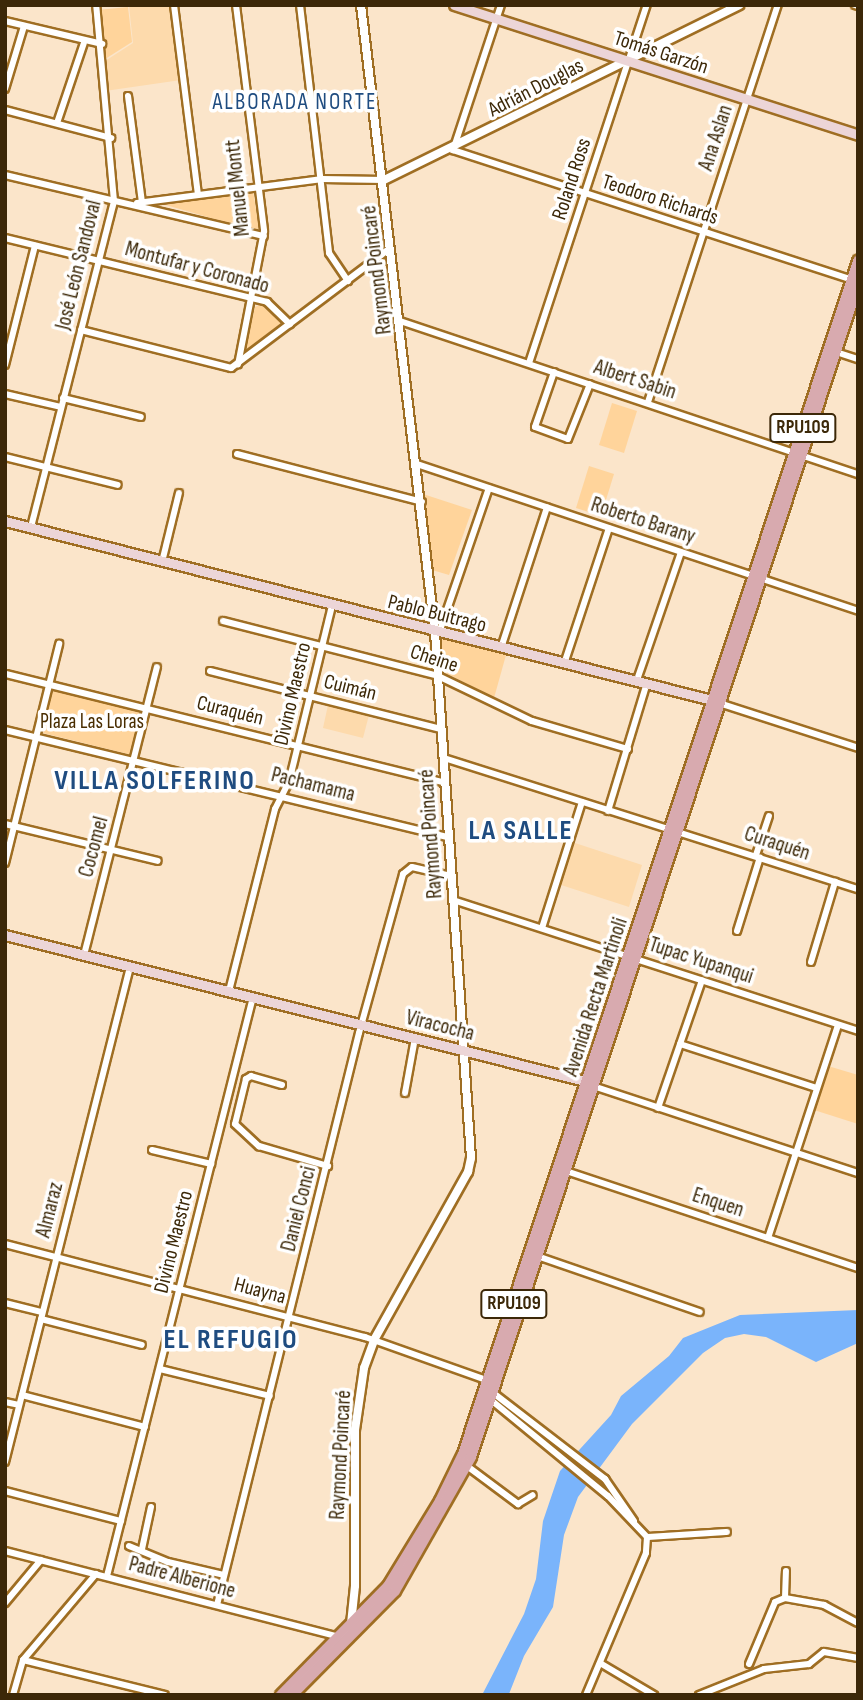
<!DOCTYPE html>
<html>
<head>
<meta charset="utf-8">
<style>
  body { margin:0 }
  #map { position:relative; width:863px; height:1700px; overflow:hidden; background:#fbe5ca; font-family:"Sofia Sans Condensed",sans-serif }
  div>[style] { position:absolute }
  [style*='--x'] { left:calc(var(--x)*1px); top:calc(var(--y)*1px); width:calc(var(--w)*1px); rotate:calc(var(--a)*1deg) }
  .built>* { inset:0; background:#fddaac }
  .green>* { inset:0; background:#ffd49b }
  .water>* { inset:0; background:#7ab4fb }
  .roads { filter:drop-shadow(2px 0 #9f6e23) drop-shadow(-2px 0 #9f6e23) drop-shadow(0 2px #9f6e23) drop-shadow(0 -2px #9f6e23) }
  .minor>* { height:6px; margin:-3px; padding:0 3px; transform-origin:3px; border-radius:3px; background:#fff }
  .tertiary>* { height:8px; margin:-4px; padding:0 4px; transform-origin:4px; border-radius:4px; background:#fff }
  .secondary>* { height:9px; margin:-4.5px; padding:0 4.5px; transform-origin:4.5px; border-radius:4.5px; background:#ecd5d7 }
  .primary>* { height:10px; margin:-5px; padding:0 5px; transform-origin:5px; border-radius:5px; background:#d8aaaf }
  span { translate:-50% -50%; white-space:nowrap; text-align:center; line-height:1.15; -webkit-text-stroke:7px #fff; paint-order:stroke }
  .shield-label span { padding:2px 5px; background:#fff; border:2px solid; border-radius:5px; -webkit-text-stroke-width:0 }
  .shield-label { font-size:19px; color:#3c2808; font-weight:700 }
  .street-label { font-size:21px; color:#3c2808 }
  .park-label { font-size:21px; color:#492d00 }
  .neighbourhood-label { font-size:23px; color:#1f4c80; letter-spacing:2px }
  .district-label { font-size:28px; color:#1f4c80; font-weight:700; letter-spacing:2px }
  .frame { position:absolute; inset:0; border:7px solid #3c2808; pointer-events:none }
</style>
</head>
<body>
<div id="map">
  <div class="built">
    <i style="clip-path:polygon(171px 5px,181px 80px,105px 91px,102px 63px,133px 43px,129px 6px)"></i>
    <i style="clip-path:polygon(328px 705px,369px 715px,363px 738px,323px 728px)"></i>
    <i style="clip-path:polygon(572px 842px,642px 865px,629px 907px,558px 884px)"></i>
  </div>
  <div class="green">
    <i style="clip-path:polygon(128px 7px,132px 42px,102px 61px,98px 10px)"></i>
    <i style="clip-path:polygon(253px 191px,259px 228px,256px 231px,159px 203px)"></i>
    <i style="clip-path:polygon(261px 304px,283px 325px,244px 354px,255px 307px)"></i>
    <i style="clip-path:polygon(612px 403px,637px 411px,624px 453px,599px 445px)"></i>
    <i style="clip-path:polygon(589px 466px,614px 474px,601px 516px,576px 508px)"></i>
    <i style="clip-path:polygon(423px 494px,472px 510px,449px 575px,432px 570px)"></i>
    <i style="clip-path:polygon(441px 638px,506px 655px,494px 698px,442px 671px)"></i>
    <i style="clip-path:polygon(53px 689px,141px 711px,132px 755px,43px 733px)"></i>
    <i style="clip-path:polygon(828px 1066px,858px 1075px,858px 1124px,814px 1110px)"></i>
  </div>
  <div class="water">
    <i style="clip-path:polygon(858px 1310px,858px 1343px,816px 1362px,766px 1337px,744px 1334px,725px 1338px,703px 1353px,632px 1424px,578px 1497px,564px 1535px,553px 1607px,524px 1656px,509px 1694px,482px 1695px,524px 1614px,536px 1579px,543px 1521px,560px 1471px,611px 1415px,621px 1396px,669px 1356px,683px 1338px,740px 1315px)"></i>
  </div>
  <div class="roads">
    <div class="minor">
      <i style="--x:174;--y:5;--w:191;--a:82.8"></i>
      <i style="--x:236;--y:5;--w:228;--a:82.9"></i>
      <i style="--x:264;--y:231;--w:136;--a:101"></i>
      <i style="--x:300;--y:5;--w:250;--a:83.3"></i>
      <i style="--x:329;--y:253;--w:34;--a:56"></i>
      <i style="--x:501;--y:5;--w:153;--a:108.3"></i>
      <i style="--x:453;--y:150;--w:421;--a:18"></i>
      <i style="--x:855;--y:5;--w:3;--a:18"></i>
      <i style="--x:5;--y:21;--w:100;--a:13.3"></i>
      <i style="--x:5;--y:89;--w:66;--a:-73.2"></i>
      <i style="--x:128;--y:96;--w:107;--a:82.5"></i>
      <i style="--x:5;--y:110;--w:110;--a:14.8"></i>
      <i style="--x:57;--y:123;--w:84;--a:-71.4"></i>
      <i style="--x:5;--y:175;--w:266;--a:13.3"></i>
      <i style="--x:137;--y:203;--w:187;--a:-7.4"></i>
      <i style="--x:322;--y:179;--w:62;--a:0.9"></i>
      <i style="--x:5;--y:238;--w:270;--a:13.7"></i>
      <i style="--x:267;--y:302;--w:32;--a:44"></i>
      <i style="--x:400;--y:321;--w:483;--a:18.5"></i>
      <i style="--x:81;--y:330;--w:155;--a:14.2"></i>
      <i style="--x:231;--y:368;--w:199;--a:-37"></i>
      <i style="--x:836;--y:352;--w:23;--a:18"></i>
      <i style="--x:529;--y:363;--w:377;--a:-71.8"></i>
      <i style="--x:5;--y:365;--w:123;--a:-75.9"></i>
      <i style="--x:554;--y:372;--w:58;--a:109.1"></i>
      <i style="--x:535;--y:427;--w:35;--a:20"></i>
      <i style="--x:568;--y:439;--w:59;--a:-68.2"></i>
      <i style="--x:5;--y:394;--w:57;--a:13.1"></i>
      <i style="--x:63;--y:398;--w:80;--a:13.7"></i>
      <i style="--x:648;--y:402;--w:418;--a:-71.9"></i>
      <i style="--x:237;--y:454;--w:191;--a:14.5"></i>
      <i style="--x:5;--y:457;--w:116;--a:13.9"></i>
      <i style="--x:417;--y:464;--w:465;--a:18.4"></i>
      <i style="--x:31;--y:527;--w:336;--a:-75.7"></i>
      <i style="--x:114;--y:201;--w:197;--a:-95.2"></i>
      <i style="--x:162;--y:562;--w:71;--a:-76.2"></i>
      <i style="--x:223;--y:621;--w:222;--a:14.3"></i>
      <i style="--x:438;--y:676;--w:104;--a:25.6"></i>
      <i style="--x:532;--y:721;--w:100;--a:16.3"></i>
      <i style="--x:439;--y:633;--w:153;--a:-71"></i>
      <i style="--x:501;--y:648;--w:148;--a:-71.9"></i>
      <i style="--x:564;--y:664;--w:143;--a:-71.7"></i>
      <i style="--x:210;--y:671;--w:238;--a:14.1"></i>
      <i style="--x:6;--y:674;--w:452;--a:13.9"></i>
      <i style="--x:637;--y:680;--w:135;--a:-71"></i>
      <i style="--x:716;--y:702;--w:149;--a:17.9"></i>
      <i style="--x:5;--y:730;--w:456;--a:13.6"></i>
      <i style="--x:444;--y:758;--w:434;--a:17.6"></i>
      <i style="--x:608;--y:811;--w:134;--a:-73.1"></i>
      <i style="--x:5;--y:824;--w:157;--a:13.6"></i>
      <i style="--x:756;--y:855;--w:41;--a:-71.6"></i>
      <i style="--x:5;--y:863;--w:226;--a:-76.1"></i>
      <i style="--x:453;--y:900;--w:426;--a:17.9"></i>
      <i style="--x:542;--y:928;--w:132;--a:-72.4"></i>
      <i style="--x:737;--y:931;--w:77;--a:-72.7"></i>
      <i style="--x:84;--y:955;--w:297;--a:-75.8"></i>
      <i style="--x:811;--y:962;--w:84;--a:-73.3"></i>
      <i style="--x:229;--y:991;--w:188;--a:-75.8"></i>
      <i style="--x:275;--y:809;--w:30;--a:-63"></i>
      <i style="--x:289;--y:782;--w:181;--a:-76.3"></i>
      <i style="--x:680;--y:1044;--w:143;--a:17.9"></i>
      <i style="--x:282;--y:1085;--w:32;--a:-164"></i>
      <i style="--x:251;--y:1076;--w:6;--a:149"></i>
      <i style="--x:246;--y:1079;--w:46;--a:103.7"></i>
      <i style="--x:235;--y:1124;--w:33;--a:43"></i>
      <i style="--x:259;--y:1146;--w:72;--a:16.2"></i>
      <i style="--x:593;--y:1086;--w:279;--a:18.2"></i>
      <i style="--x:405;--y:1093;--w:56;--a:-79.7"></i>
      <i style="--x:658;--y:1108;--w:135;--a:-71"></i>
      <i style="--x:152;--y:1150;--w:61;--a:13.3"></i>
      <i style="--x:566;--y:1171;--w:308;--a:18.4"></i>
      <i style="--x:768;--y:1238;--w:224;--a:-71.8"></i>
      <i style="--x:5;--y:1244;--w:372;--a:14.5"></i>
      <i style="--x:365;--y:1337;--w:132;--a:19.5"></i>
      <i style="--x:537;--y:1256;--w:172;--a:19"></i>
      <i style="--x:5;--y:1303;--w:38;--a:14"></i>
      <i style="--x:41;--y:1319;--w:104;--a:14.4"></i>
      <i style="--x:160;--y:1369;--w:113;--a:13.8"></i>
      <i style="--x:492;--y:1392;--w:143;--a:37.6"></i>
      <i style="--x:605;--y:1479;--w:51;--a:55.4"></i>
      <i style="--x:22;--y:1395;--w:127;--a:14.6"></i>
      <i style="--x:491;--y:1400;--w:151;--a:39.4"></i>
      <i style="--x:608;--y:1496;--w:57;--a:46.4"></i>
      <i style="--x:647;--y:1537;--w:16;--a:94"></i>
      <i style="--x:646;--y:1553;--w:154;--a:112.9"></i>
      <i style="--x:5;--y:1402;--w:14;--a:12"></i>
      <i style="--x:5;--y:1462;--w:511;--a:-75.83"></i>
      <i style="--x:467;--y:1466;--w:64;--a:36.7"></i>
      <i style="--x:518;--y:1504;--w:17;--a:-31"></i>
      <i style="--x:5;--y:1491;--w:120;--a:14.5"></i>
      <i style="--x:647;--y:1537;--w:80;--a:-3.6"></i>
      <i style="--x:129;--y:1546;--w:42;--a:22.3"></i>
      <i style="--x:168;--y:1562;--w:57;--a:13.1"></i>
      <i style="--x:142;--y:1549;--w:43;--a:-77.9"></i>
      <i style="--x:5;--y:1551;--w:345;--a:14.4"></i>
      <i style="--x:107;--y:1576;--w:597;--a:-75.85"></i>
      <i style="--x:785;--y:1598;--w:40;--a:10"></i>
      <i style="--x:824;--y:1605;--w:38;--a:28"></i>
      <i style="--x:5;--y:1603;--w:56;--a:-50.1"></i>
      <i style="--x:217;--y:1605;--w:589;--a:-76.06"></i>
      <i style="--x:359;--y:1033;--w:165;--a:-74.5"></i>
      <i style="--x:403;--y:874;--w:11;--a:-38"></i>
      <i style="--x:412;--y:867;--w:40;--a:13"></i>
      <i style="--x:23;--y:1660;--w:146;--a:13.8"></i>
      <i style="--x:600;--y:1663;--w:63;--a:30.7"></i>
      <i style="--x:749;--y:1664;--w:67;--a:-67.2"></i>
      <i style="--x:775;--y:1602;--w:11;--a:-22"></i>
      <i style="--x:785;--y:1598;--w:27;--a:-88"></i>
      <i style="--x:13;--y:1695;--w:36;--a:-74"></i>
      <i style="--x:23;--y:1660;--w:113;--a:-49.7"></i>
      <i style="--x:699;--y:1695;--w:70;--a:-21.8"></i>
      <i style="--x:764;--y:1669;--w:45;--a:-6.3"></i>
      <i style="--x:809;--y:1664;--w:19;--a:-39"></i>
      <i style="--x:824;--y:1652;--w:35;--a:10"></i>
    </div>
    <div class="tertiary">
      <i style="--x:384;--y:180;--w:396;--a:-26.2"></i>
      <i style="--x:351;--y:1624;--w:38;--a:-84"></i>
      <i style="--x:355;--y:1586;--w:156;--a:-90"></i>
      <i style="--x:355;--y:1430;--w:63;--a:-81.7"></i>
      <i style="--x:364;--y:1368;--w:30;--a:-70"></i>
      <i style="--x:374;--y:1340;--w:193;--a:-60.8"></i>
      <i style="--x:468;--y:1172;--w:14;--a:-78"></i>
      <i style="--x:471;--y:1158;--w:526;--a:-93.92"></i>
      <i style="--x:435;--y:633;--w:632;--a:-96.72"></i>
    </div>
    <div class="secondary">
      <i style="--x:454;--y:5;--w:424;--a:17.8"></i>
      <i style="--x:5;--y:521;--w:729;--a:14.21"></i>
      <i style="--x:5;--y:935;--w:602;--a:14.13"></i>
    </div>
    <div class="primary">
      <i style="--x:281;--y:1695;--w:153;--a:-45.5"></i>
      <i style="--x:388;--y:1586;--w:100;--a:-58.5"></i>
      <i style="--x:440;--y:1501;--w:52;--a:-63.9"></i>
      <i style="--x:463;--y:1454;--w:1257;--a:-71.68"></i>
      <i style="--x:292;--y:1695;--w:146;--a:-45.3"></i>
      <i style="--x:395;--y:1591;--w:154;--a:-60.4"></i>
      <i style="--x:471;--y:1457;--w:1235;--a:-71.74"></i>
    </div>
  </div>
  <div class="shield-label">
    <span style="left:803px;top:428px">RPU109</span>
    <span style="left:514px;top:1304px">RPU109</span>
  </div>
  <div class="street-label">
    <span style="left:661px;top:53px;rotate:18deg">Tomás Garzón</span>
    <span style="left:536px;top:88px;rotate:-27deg">Adrián Douglas</span>
    <span style="left:716px;top:138px;rotate:-72deg">Ana Aslan</span>
    <span style="left:572px;top:179px;rotate:-72deg">Roland Ross</span>
    <span style="left:238px;top:188px;rotate:-96deg">Manuel Montt</span>
    <span style="left:660px;top:200px;rotate:18deg">Teodoro Richards</span>
    <span style="left:79px;top:265px;rotate:-76deg">José León Sandoval</span>
    <span style="left:197px;top:268px;rotate:15deg">Montufar y Coronado</span>
    <span style="left:377px;top:270px;rotate:-97deg">Raymond Poincaré</span>
    <span style="left:635px;top:380px;rotate:18deg">Albert Sabin</span>
    <span style="left:643px;top:521px;rotate:18deg">Roberto Barany</span>
    <span style="left:437px;top:614px;rotate:14deg">Pablo Buitrago</span>
    <span style="left:434px;top:659px;rotate:18deg">Cheine</span>
    <span style="left:350px;top:688px;rotate:14deg">Cuimán</span>
    <span style="left:293px;top:694px;rotate:-77deg">Divino Maestro</span>
    <span style="left:230px;top:711px;rotate:14deg">Curaquén</span>
    <span style="left:313px;top:785px;rotate:14deg">Pachamama</span>
    <span style="left:431px;top:834px;rotate:-94deg">Raymond Poincaré</span>
    <span style="left:777px;top:844px;rotate:18deg">Curaquén</span>
    <span style="left:94px;top:847px;rotate:-75deg">Cocomel</span>
    <span style="left:701px;top:961px;rotate:18deg">Tupac Yupanqui</span>
    <span style="left:596px;top:997px;rotate:-72deg">Avenida Recta Martinoli</span>
    <span style="left:440px;top:1026px;rotate:14deg">Viracocha</span>
    <span style="left:718px;top:1203px;rotate:18deg">Enquen</span>
    <span style="left:299px;top:1209px;rotate:-76deg">Daniel Conci</span>
    <span style="left:50px;top:1210px;rotate:-76deg">Almaraz</span>
    <span style="left:174px;top:1242px;rotate:-76deg">Divino Maestro</span>
    <span style="left:260px;top:1291px;rotate:15deg">Huayna</span>
    <span style="left:341px;top:1455px;rotate:-87deg">Raymond Poincaré</span>
    <span style="left:182px;top:1578px;rotate:15deg">Padre Alberione</span>
  </div>
  <div class="park-label">
    <span style="left:92px;top:722px">Plaza Las Loras</span>
  </div>
  <div class="neighbourhood-label">
    <span style="left:295px;top:102px">ALBORADA NORTE</span>
  </div>
  <div class="district-label">
    <span style="left:155px;top:781px">VILLA SOLFERINO</span>
    <span style="left:521px;top:831px">LA SALLE</span>
    <span style="left:231px;top:1340px">EL REFUGIO</span>
  </div>
  <div class="frame"></div>
</div>
</body>
</html>
